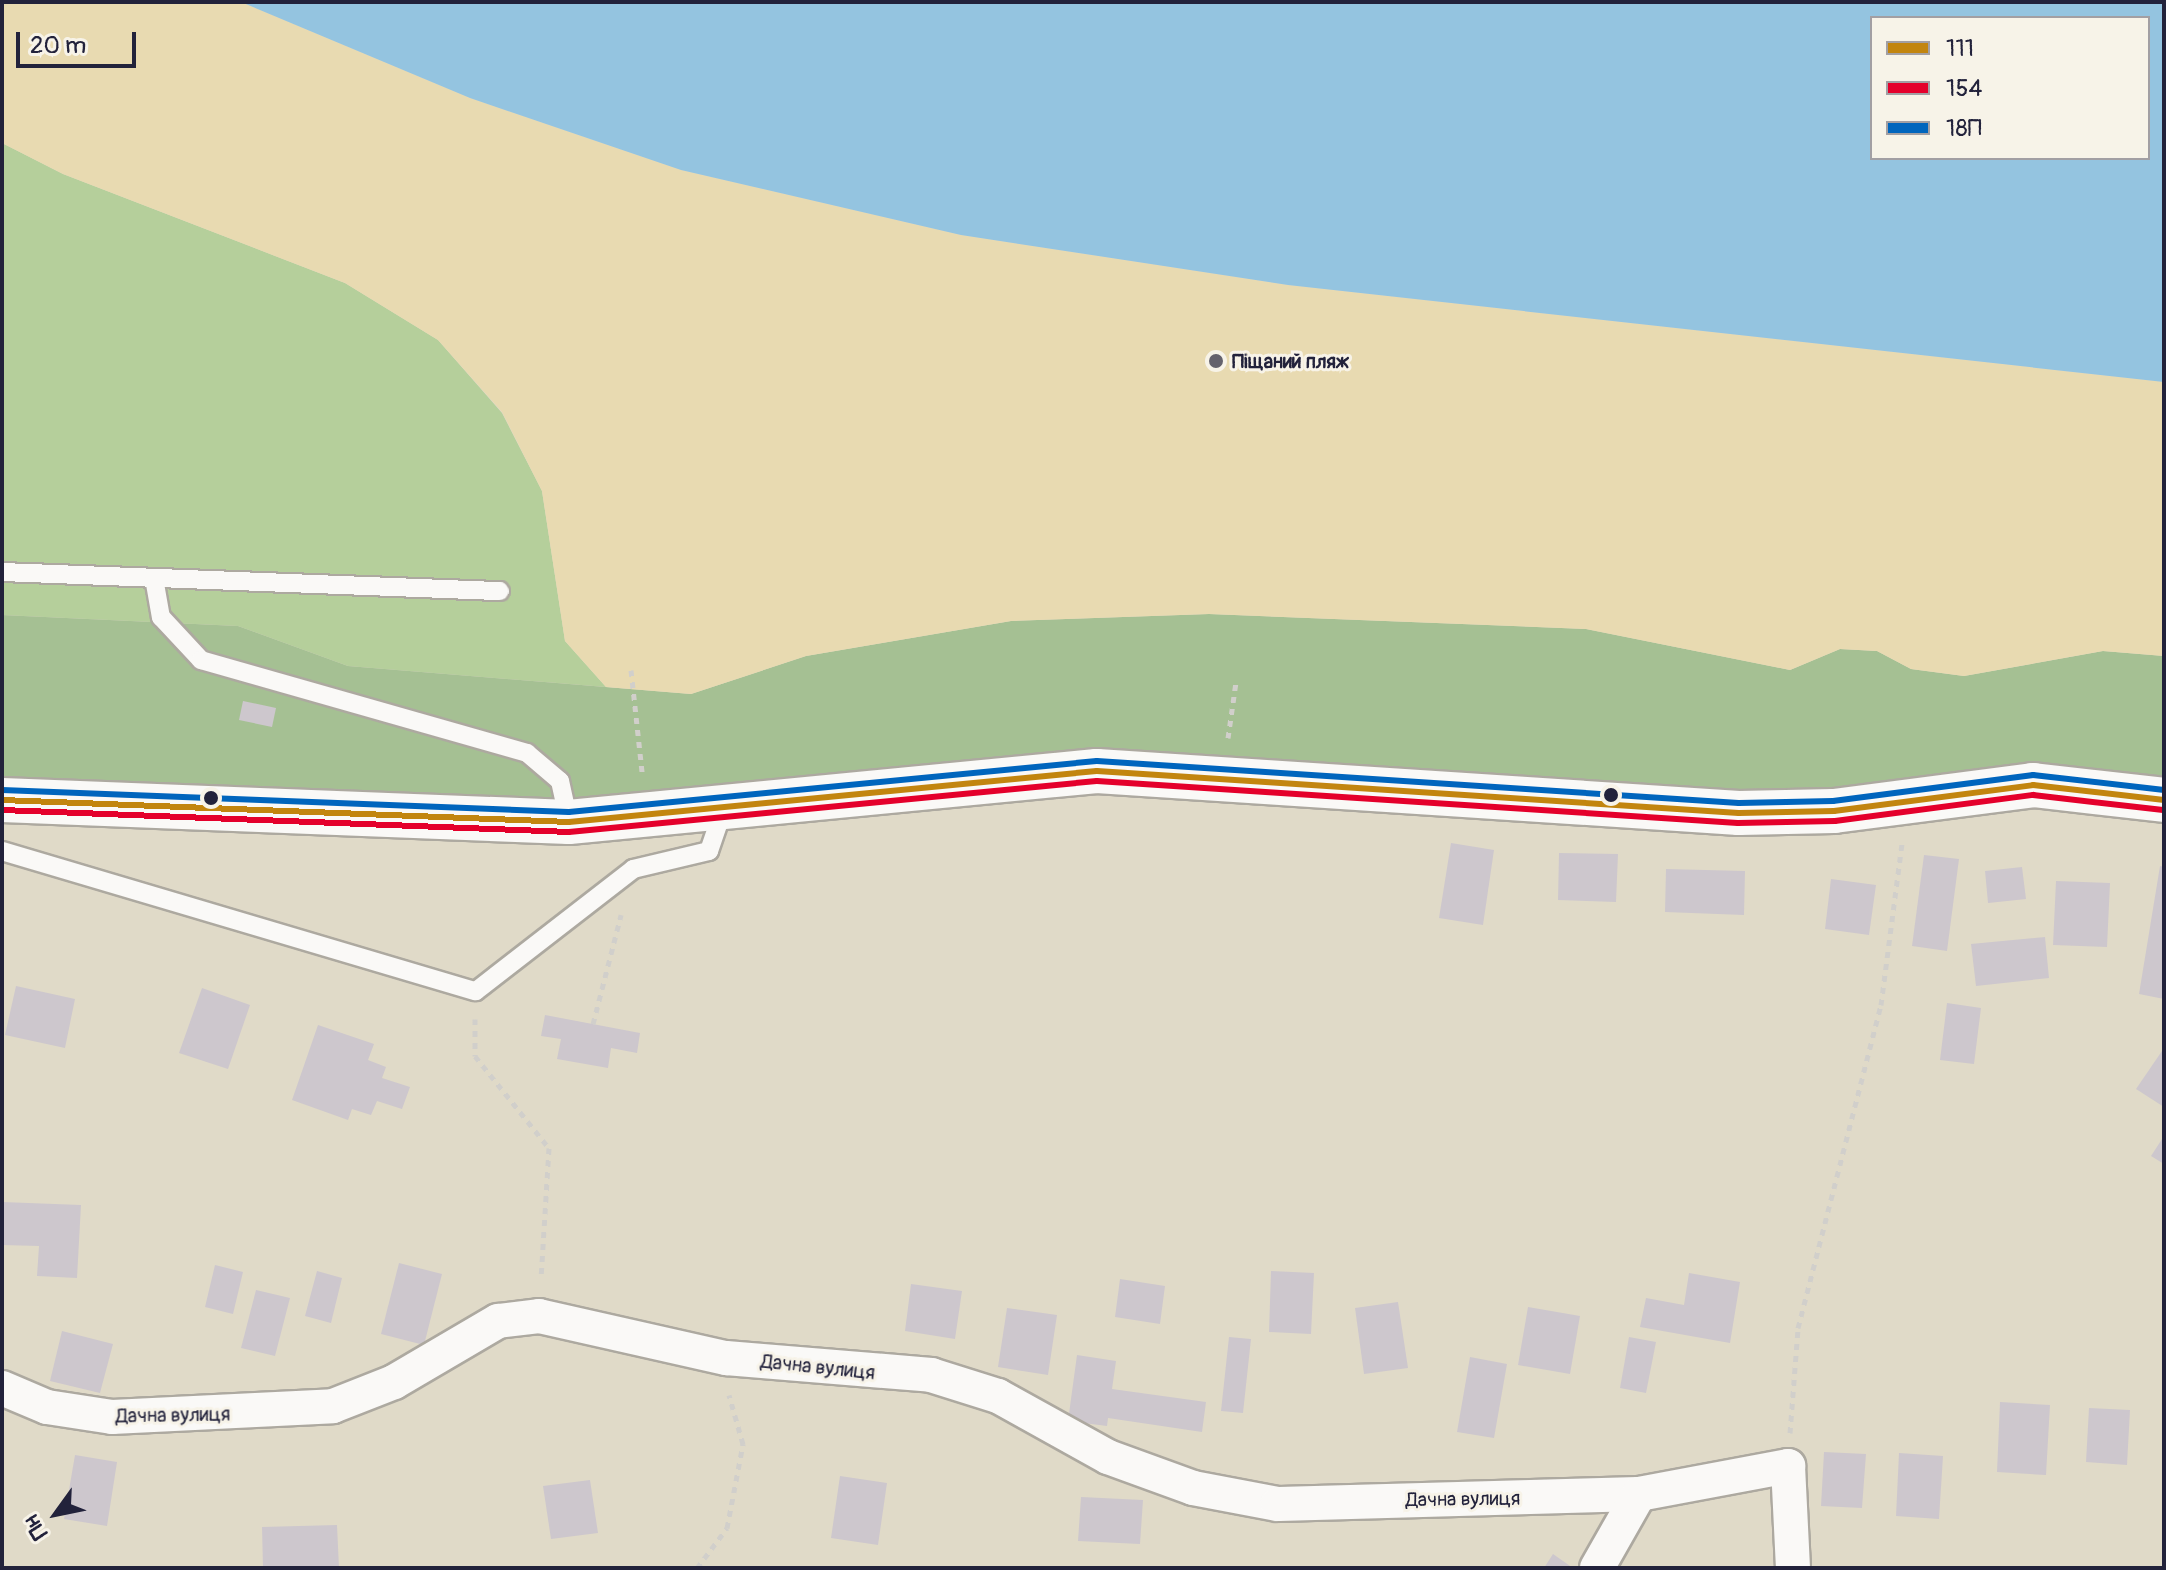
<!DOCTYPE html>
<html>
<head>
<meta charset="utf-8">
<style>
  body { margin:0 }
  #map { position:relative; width:2166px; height:1570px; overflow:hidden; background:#e0dac8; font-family:Pangolin,sans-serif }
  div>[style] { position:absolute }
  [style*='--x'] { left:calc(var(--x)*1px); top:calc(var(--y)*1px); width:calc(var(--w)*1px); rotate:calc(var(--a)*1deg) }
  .green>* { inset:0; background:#b5cf9b }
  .forest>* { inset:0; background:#a5c093 }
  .sand>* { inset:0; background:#e8dab1 }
  .water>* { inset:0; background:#94c4e0 }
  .building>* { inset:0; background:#cdc7cd }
  .path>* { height:5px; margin-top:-2.5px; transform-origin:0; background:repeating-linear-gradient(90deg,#d1cfcb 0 6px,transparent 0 12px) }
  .roads { filter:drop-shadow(2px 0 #ada9a0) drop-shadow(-2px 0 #ada9a0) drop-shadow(0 2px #ada9a0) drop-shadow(0 -2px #ada9a0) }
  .service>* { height:18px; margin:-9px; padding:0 9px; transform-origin:9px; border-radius:9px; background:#faf9f7 }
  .minor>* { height:34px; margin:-17px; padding:0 17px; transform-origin:17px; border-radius:17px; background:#faf9f7 }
  .tertiary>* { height:44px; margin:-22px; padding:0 22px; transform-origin:22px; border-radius:22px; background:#faf9f7 }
  .bus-1>* { height:6px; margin:-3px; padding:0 3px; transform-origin:3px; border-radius:3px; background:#c2850f }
  .bus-2>* { height:6px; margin:-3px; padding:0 3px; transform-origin:3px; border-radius:3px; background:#e4002b }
  .bus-3>* { height:6px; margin:-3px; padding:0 3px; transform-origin:3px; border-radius:3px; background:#0065bd }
  .dots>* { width:22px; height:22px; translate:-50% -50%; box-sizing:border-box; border:4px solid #f7f3e8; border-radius:50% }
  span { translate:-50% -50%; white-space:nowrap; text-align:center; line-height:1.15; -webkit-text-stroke:6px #f7f3e8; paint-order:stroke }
  .poi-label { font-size:20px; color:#22223b; font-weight:700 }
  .left { translate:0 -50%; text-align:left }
  .street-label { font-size:20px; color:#22223b }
  .frame { position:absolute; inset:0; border:4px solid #22223b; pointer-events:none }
  .legend { position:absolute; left:1870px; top:16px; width:280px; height:144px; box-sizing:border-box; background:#f7f3e8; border:2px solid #a29fa3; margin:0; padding:10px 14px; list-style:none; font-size:24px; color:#22223b }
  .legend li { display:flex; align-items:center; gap:16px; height:40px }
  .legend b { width:40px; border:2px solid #a29fa3 }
  .north { position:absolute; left:16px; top:1474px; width:80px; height:80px; -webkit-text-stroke:6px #f7f3e8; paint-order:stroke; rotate:237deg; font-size:22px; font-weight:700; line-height:32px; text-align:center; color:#22223b }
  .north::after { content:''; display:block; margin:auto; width:28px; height:36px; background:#22223b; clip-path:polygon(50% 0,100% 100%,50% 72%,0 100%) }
  .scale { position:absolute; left:16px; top:32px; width:120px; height:36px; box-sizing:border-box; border:4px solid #22223b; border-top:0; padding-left:10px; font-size:24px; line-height:28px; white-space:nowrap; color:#22223b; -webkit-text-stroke:6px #f7f3e8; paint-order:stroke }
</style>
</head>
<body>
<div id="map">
  <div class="green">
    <i style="clip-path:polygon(2px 143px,63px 174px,345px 283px,438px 340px,502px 413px,542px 491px,565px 641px,606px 687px,348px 666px,238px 626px,2px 615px)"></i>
  </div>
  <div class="forest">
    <i style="clip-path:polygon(1209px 614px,1586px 629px,1790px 670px,1840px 649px,1877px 651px,1911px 669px,1964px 676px,2103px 651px,2164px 656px,2164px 800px,1907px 800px,1195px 772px,722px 813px,2px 800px,2px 615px,238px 626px,348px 666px,691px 694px,806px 656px,1011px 621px)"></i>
  </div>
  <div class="sand">
    <i style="clip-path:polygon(2px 2px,241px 2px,470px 98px,681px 170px,961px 235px,1288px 285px,2164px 382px,2164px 656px,2103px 651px,1964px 676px,1911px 669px,1877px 651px,1840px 649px,1790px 670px,1586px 629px,1209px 614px,1011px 621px,806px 656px,691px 694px,606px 687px,565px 641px,542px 491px,502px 412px,438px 340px,345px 283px,63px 174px,2px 143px)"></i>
  </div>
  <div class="water">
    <i style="clip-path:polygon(evenodd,241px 2px,2164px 2px,2164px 382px,1288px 285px,961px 235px,681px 170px,470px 98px,241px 2px,1872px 18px,2148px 18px,2148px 158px,1872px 158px,1872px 18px)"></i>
  </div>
  <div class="building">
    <i style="clip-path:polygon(243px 701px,276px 708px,272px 727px,239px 720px)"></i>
    <i style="clip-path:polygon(1451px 843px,1494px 850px,1483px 925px,1439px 918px)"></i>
    <i style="clip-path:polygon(1559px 853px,1618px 854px,1616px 902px,1558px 900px)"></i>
    <i style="clip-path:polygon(1924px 855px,1959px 859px,1947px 951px,1912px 946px)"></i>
    <i style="clip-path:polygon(2160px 866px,2164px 867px,2164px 999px,2139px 994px)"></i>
    <i style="clip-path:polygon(2022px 867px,2026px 899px,1988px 903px,1985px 871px)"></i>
    <i style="clip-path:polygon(1666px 869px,1745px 871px,1744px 915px,1665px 912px)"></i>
    <i style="clip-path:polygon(1831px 879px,1876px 885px,1869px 935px,1825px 929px)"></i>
    <i style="clip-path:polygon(2056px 881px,2110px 883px,2107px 947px,2053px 945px)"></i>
    <i style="clip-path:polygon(2045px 937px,2049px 978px,1976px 986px,1971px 944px)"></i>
    <i style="clip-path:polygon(16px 986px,75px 999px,65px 1048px,5px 1035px)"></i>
    <i style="clip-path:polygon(202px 988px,250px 1005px,228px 1069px,179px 1053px)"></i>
    <i style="clip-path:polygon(1947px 1003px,1981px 1008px,1974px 1064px,1940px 1060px)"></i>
    <i style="clip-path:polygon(545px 1015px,640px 1033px,637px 1053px,611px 1048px,608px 1068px,557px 1059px,561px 1039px,541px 1036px)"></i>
    <i style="clip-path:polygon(318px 1025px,374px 1044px,368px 1060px,386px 1067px,382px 1078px,410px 1087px,402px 1109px,377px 1101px,371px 1115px,352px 1109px,348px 1120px,292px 1100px)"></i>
    <i style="clip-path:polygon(2164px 1048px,2164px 1107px,2136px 1089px)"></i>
    <i style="clip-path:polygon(2164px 1136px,2164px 1164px,2151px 1156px)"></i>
    <i style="clip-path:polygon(2px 1202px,81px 1205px,77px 1278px,37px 1276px,39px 1246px,2px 1245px)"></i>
    <i style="clip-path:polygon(399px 1263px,442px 1274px,424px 1345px,381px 1334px)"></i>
    <i style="clip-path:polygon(215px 1265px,243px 1272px,233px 1314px,205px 1307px)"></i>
    <i style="clip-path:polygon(317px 1271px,342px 1278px,331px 1323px,305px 1316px)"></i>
    <i style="clip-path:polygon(1271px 1271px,1314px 1273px,1311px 1334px,1269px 1332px)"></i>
    <i style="clip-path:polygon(1689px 1273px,1740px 1282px,1730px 1343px,1640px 1327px,1646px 1298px,1684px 1305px)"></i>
    <i style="clip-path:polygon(1120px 1279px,1165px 1286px,1160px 1324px,1115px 1317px)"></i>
    <i style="clip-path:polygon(911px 1284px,962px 1291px,955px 1339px,905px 1331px)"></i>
    <i style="clip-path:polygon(256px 1290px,290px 1298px,275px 1356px,241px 1348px)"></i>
    <i style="clip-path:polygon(1398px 1302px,1408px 1368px,1364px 1374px,1355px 1308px)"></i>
    <i style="clip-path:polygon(1528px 1307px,1580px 1316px,1570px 1374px,1518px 1365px)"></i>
    <i style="clip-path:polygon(1007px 1308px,1057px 1315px,1048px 1375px,998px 1367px)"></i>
    <i style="clip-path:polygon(62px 1331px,113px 1344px,100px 1393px,50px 1381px)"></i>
    <i style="clip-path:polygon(1229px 1337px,1251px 1339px,1243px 1413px,1221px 1411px)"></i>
    <i style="clip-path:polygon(1629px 1337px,1656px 1342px,1646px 1393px,1620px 1388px)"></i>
    <i style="clip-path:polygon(1077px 1355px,1116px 1361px,1112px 1389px,1206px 1402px,1202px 1432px,1108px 1418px,1107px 1426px,1068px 1421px)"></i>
    <i style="clip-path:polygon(1470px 1357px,1507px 1364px,1494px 1438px,1457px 1432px)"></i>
    <i style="clip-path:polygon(2000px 1402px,2050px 1405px,2046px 1475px,1997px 1472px)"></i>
    <i style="clip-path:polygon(2089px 1408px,2130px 1410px,2127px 1465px,2086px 1462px)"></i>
    <i style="clip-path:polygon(1824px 1452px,1866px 1454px,1862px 1508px,1821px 1506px)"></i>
    <i style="clip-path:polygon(1899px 1453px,1943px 1456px,1939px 1519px,1896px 1516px)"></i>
    <i style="clip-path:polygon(75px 1455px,117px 1462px,107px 1526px,64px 1519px)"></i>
    <i style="clip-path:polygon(840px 1476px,887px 1483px,878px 1545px,831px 1538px)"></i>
    <i style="clip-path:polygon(590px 1480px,598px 1533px,551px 1539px,543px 1486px)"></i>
    <i style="clip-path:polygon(1081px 1497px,1143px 1500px,1140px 1544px,1078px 1541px)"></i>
    <i style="clip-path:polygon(337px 1525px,339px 1568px,263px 1568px,262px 1527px)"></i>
    <i style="clip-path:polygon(1553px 1554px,1573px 1568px,1544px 1568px)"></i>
  </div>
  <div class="path">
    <i style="--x:631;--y:670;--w:103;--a:83.8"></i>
    <i style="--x:1228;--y:738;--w:57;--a:-81.9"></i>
    <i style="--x:475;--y:1019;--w:37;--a:90"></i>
    <i style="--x:475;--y:1056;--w:118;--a:51.2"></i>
    <i style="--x:549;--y:1148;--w:131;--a:93.5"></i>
    <i style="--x:593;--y:1024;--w:113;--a:-75.6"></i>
    <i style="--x:1790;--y:1433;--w:105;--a:-85.6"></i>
    <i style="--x:1798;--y:1328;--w:333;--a:-75.6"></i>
    <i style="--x:1881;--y:1005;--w:163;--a:-82.6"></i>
    <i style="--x:697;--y:1568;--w:50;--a:-53.1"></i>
    <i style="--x:727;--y:1528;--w:86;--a:-79.2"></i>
    <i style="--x:743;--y:1444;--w:51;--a:-105.9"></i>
  </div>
  <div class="roads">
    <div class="service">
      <i style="--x:2;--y:572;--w:498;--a:2.2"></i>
      <i style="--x:154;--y:578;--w:40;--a:80"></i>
      <i style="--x:161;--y:617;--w:59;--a:47.1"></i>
      <i style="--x:201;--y:660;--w:339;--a:15.9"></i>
      <i style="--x:527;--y:753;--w:43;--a:40.3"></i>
      <i style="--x:560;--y:781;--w:42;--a:77.6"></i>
      <i style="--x:2;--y:851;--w:494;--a:16.5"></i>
      <i style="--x:476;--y:991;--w:199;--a:-37.8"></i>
      <i style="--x:633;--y:869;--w:78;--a:-13.3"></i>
      <i style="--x:709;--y:851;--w:40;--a:-71.1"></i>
    </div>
    <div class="minor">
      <i style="--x:2;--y:1388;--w:49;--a:22.9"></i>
      <i style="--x:47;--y:1407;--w:66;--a:8.7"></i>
      <i style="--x:112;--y:1417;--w:221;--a:-2.8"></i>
      <i style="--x:333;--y:1406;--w:66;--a:-21.5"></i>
      <i style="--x:394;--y:1382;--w:121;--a:-30.4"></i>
      <i style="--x:498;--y:1321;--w:41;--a:-7"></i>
      <i style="--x:539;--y:1316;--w:192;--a:12.7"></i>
      <i style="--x:726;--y:1358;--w:206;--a:4.7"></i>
      <i style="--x:931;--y:1375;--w:70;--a:17.4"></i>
      <i style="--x:998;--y:1396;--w:126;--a:29"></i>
      <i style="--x:1108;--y:1457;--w:90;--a:20"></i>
      <i style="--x:1193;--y:1488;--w:86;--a:10.7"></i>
      <i style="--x:1278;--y:1504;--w:361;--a:-1.6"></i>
      <i style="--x:1639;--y:1494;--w:152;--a:-10.6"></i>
      <i style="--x:1788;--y:1466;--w:102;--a:87.2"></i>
      <i style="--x:1597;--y:1568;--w:85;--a:-60.4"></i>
    </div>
    <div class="tertiary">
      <i style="--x:2;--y:800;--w:567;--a:2.22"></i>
      <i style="--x:569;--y:822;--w:530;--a:-5.52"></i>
      <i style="--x:1097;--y:771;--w:643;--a:3.74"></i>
      <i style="--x:1739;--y:813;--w:95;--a:-1.2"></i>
      <i style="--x:1834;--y:811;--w:201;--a:-7.4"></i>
      <i style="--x:2033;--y:785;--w:132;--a:6.5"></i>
    </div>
  </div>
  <div class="bus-1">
    <i style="--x:2;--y:800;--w:567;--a:2.22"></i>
    <i style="--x:569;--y:822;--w:530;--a:-5.52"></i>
    <i style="--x:1097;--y:771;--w:643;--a:3.74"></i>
    <i style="--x:1739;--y:813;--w:95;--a:-1.2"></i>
    <i style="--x:1834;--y:811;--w:201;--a:-7.4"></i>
    <i style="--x:2033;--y:785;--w:132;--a:6.5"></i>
  </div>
  <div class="bus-2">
    <i style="--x:2;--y:810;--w:567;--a:2.22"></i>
    <i style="--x:569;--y:832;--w:530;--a:-5.52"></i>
    <i style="--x:1097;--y:781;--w:642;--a:3.75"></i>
    <i style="--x:1738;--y:823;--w:97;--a:-1.2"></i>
    <i style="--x:1835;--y:821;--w:200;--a:-7.5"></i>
    <i style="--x:2033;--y:795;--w:131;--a:6.6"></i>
  </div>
  <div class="bus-3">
    <i style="--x:2;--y:790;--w:567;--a:2.22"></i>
    <i style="--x:569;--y:812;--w:530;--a:-5.52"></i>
    <i style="--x:1097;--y:761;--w:643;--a:3.74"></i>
    <i style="--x:1739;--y:803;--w:94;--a:-1.2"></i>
    <i style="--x:1833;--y:801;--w:202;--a:-7.4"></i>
    <i style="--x:2033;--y:775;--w:132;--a:6.5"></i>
  </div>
  <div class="dots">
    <i style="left:1216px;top:361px;background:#64626c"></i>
    <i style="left:1611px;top:795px;background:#22223b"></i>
    <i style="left:211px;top:798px;background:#22223b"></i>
  </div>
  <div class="poi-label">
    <span class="left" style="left:1232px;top:361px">Піщаний пляж</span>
  </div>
  <div class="street-label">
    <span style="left:818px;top:1367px;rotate:6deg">Дачна вулиця</span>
    <span style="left:173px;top:1415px;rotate:-1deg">Дачна вулиця</span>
    <span style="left:1463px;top:1499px;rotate:-1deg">Дачна вулиця</span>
  </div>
  <div class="frame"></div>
  <ul class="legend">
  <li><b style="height:10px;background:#c2850f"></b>111</li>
  <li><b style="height:10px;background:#e4002b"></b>154</li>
  <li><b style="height:10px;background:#0065bd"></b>18П</li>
  </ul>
  <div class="north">Пн</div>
  <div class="scale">20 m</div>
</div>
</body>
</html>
